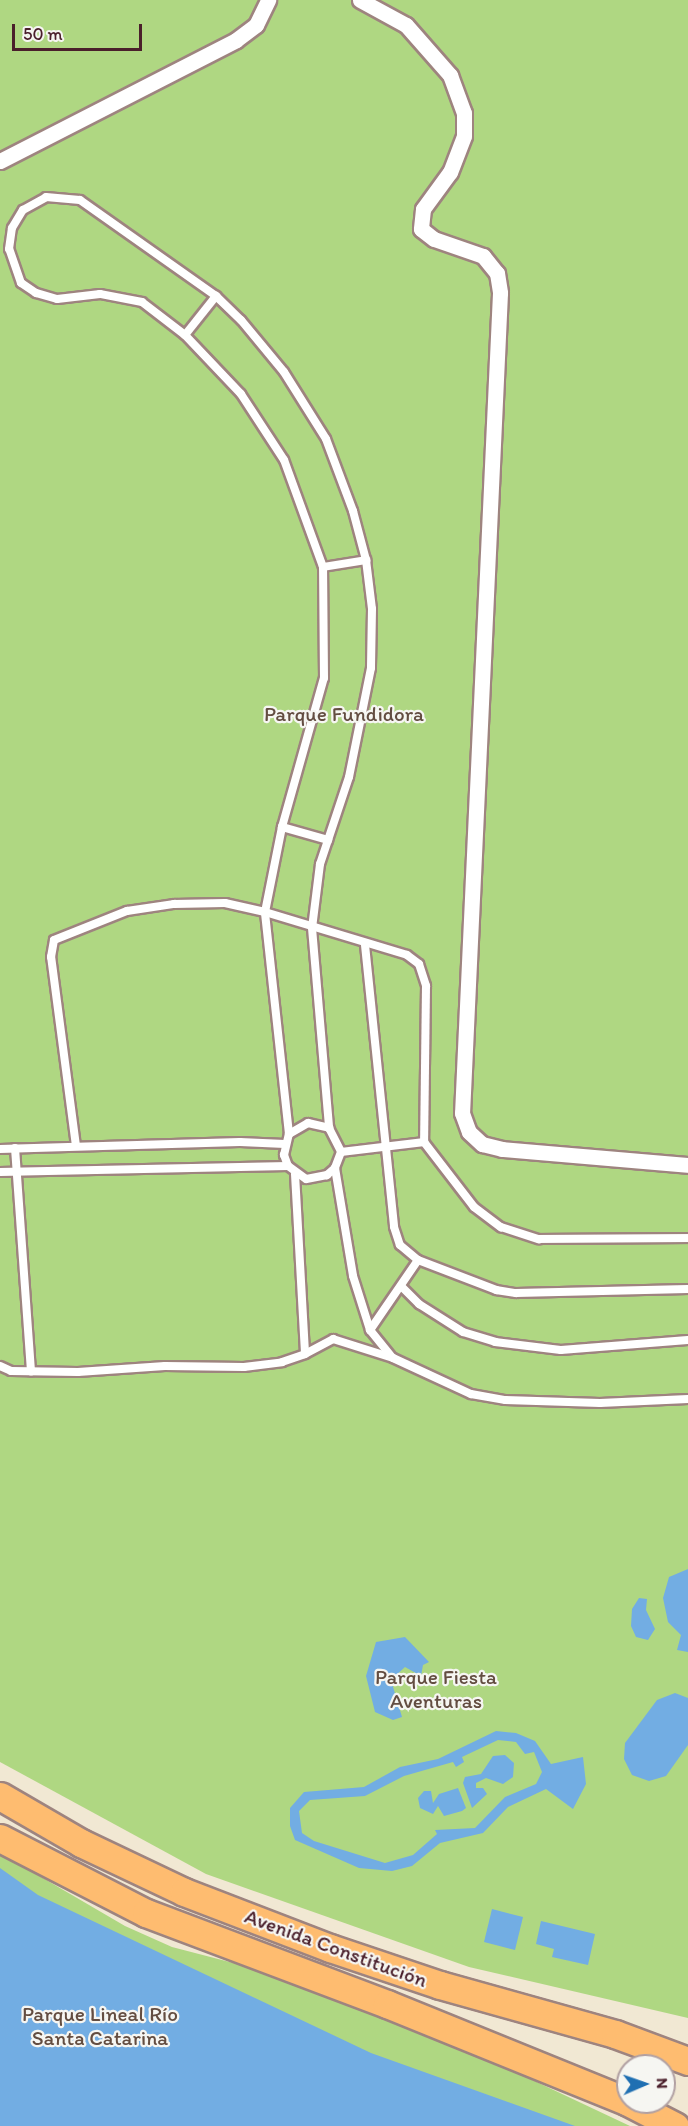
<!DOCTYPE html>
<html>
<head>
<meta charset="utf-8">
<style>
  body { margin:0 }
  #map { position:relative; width:688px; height:2126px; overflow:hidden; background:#f1e8d3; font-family:Itim,sans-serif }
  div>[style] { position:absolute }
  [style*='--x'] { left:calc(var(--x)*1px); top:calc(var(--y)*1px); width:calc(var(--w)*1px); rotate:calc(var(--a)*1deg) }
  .green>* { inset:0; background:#afd782 }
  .water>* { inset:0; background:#72ade3 }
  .roads { filter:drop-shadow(2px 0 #9e847f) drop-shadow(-2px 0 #9e847f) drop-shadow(0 2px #9e847f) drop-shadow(0 -2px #9e847f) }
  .lane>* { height:8px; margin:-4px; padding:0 4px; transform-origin:4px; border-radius:4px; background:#fff }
  .street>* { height:15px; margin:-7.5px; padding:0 7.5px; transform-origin:7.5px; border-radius:7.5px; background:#fff }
  .highway>* { height:27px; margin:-13.5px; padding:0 13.5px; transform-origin:13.5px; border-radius:13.5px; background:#febc70 }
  span { translate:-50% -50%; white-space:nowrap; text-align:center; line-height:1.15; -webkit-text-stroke:4.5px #f6f6f2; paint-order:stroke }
  .park-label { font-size:21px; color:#634d41 }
  .street-label { font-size:21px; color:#4a1f2b }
  .north { position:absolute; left:616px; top:2054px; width:60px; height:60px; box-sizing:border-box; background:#f6f6f2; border:2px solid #b1a0a2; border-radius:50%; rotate:88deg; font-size:16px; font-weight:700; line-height:24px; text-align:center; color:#4a1f2b }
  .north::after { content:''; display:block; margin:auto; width:21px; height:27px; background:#1f6fb2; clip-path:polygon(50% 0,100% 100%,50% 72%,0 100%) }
  .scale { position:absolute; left:12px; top:24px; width:130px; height:27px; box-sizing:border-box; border:3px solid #4a1f2b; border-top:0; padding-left:8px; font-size:18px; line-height:21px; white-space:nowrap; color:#4a1f2b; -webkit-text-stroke:4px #f6f6f2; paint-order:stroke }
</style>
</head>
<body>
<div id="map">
  <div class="green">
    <i style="clip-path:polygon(0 0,688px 0,688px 2018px,469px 1967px,206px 1874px,0 1762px)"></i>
    <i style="clip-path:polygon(0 1853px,125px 1926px,172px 1947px,245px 1966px,368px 2010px,490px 2060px,630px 2126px,0 2126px)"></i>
  </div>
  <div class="water">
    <i style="clip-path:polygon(688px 1569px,688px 1652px,677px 1650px,681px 1635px,668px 1622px,663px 1598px,669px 1577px)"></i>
    <i style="clip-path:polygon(639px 1598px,647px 1599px,646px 1610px,655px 1629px,648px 1640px,636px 1637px,631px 1626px,632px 1609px)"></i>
    <i style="clip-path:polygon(405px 1637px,429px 1662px,423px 1665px,421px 1676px,405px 1667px,391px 1680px,402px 1717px,393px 1720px,375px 1712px,366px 1676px,376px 1642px)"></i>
    <i style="clip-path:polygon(675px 1693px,688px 1698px,688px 1745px,666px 1776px,649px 1781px,632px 1775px,624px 1759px,625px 1743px,657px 1700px)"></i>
    <i style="clip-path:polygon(evenodd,496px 1731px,516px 1733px,535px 1741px,551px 1764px,583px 1757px,586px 1784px,573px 1809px,546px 1789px,508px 1807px,483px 1833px,440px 1843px,412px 1866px,392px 1871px,359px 1868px,295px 1840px,290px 1826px,290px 1808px,304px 1792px,364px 1787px,400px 1767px,438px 1759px,496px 1731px,498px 1740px,516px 1742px,525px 1754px,534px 1752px,542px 1772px,536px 1784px,505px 1797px,475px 1828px,435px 1830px,437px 1834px,413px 1855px,385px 1863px,314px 1841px,302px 1833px,299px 1811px,310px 1800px,365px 1796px,404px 1776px,453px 1762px,456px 1767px,464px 1762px,462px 1757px,498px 1740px)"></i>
    <i style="clip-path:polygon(505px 1755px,514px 1763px,513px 1777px,503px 1784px,486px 1778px,476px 1783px,476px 1788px,483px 1788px,487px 1794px,472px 1808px,463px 1783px,465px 1777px,481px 1774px,493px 1756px)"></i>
    <i style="clip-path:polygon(458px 1788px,466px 1808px,462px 1811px,444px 1816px,438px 1806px,433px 1814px,420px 1808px,418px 1798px,424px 1791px,431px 1791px,433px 1803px,439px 1794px)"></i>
    <i style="clip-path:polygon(0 1868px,38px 1895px,371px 2053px,575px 2126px,0 2126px)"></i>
    <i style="clip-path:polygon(492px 1909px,523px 1917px,515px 1950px,484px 1942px)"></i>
    <i style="clip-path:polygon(541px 1921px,595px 1934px,588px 1965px,552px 1957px,554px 1949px,536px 1944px)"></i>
  </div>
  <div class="roads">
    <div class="lane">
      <i style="--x:185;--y:335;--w:50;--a:-51.5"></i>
      <i style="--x:323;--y:567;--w:44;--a:-9.2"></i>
      <i style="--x:282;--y:827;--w:48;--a:15.8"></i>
      <i style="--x:365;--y:945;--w:283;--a:84.1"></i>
      <i style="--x:394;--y:1227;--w:19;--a:72"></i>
      <i style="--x:400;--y:1245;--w:23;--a:40"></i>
      <i style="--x:418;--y:1260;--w:85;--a:124.4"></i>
      <i style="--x:289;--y:1134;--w:22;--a:-30"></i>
      <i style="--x:308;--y:1123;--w:22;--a:13"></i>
      <i style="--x:329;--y:1128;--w:27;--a:63"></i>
      <i style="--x:341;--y:1152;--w:17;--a:111"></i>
      <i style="--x:335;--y:1168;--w:11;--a:139"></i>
      <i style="--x:327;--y:1175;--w:21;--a:169"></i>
      <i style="--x:306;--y:1179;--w:22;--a:-144"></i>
      <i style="--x:288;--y:1166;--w:12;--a:-110"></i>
      <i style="--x:284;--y:1155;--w:22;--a:-77"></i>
      <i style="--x:289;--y:1134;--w:223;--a:-96.2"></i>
      <i style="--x:265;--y:912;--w:87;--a:-78.7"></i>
      <i style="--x:282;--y:827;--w:155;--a:-74.3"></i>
      <i style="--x:324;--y:678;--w:111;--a:-90.5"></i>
      <i style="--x:323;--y:567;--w:114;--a:-110"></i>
      <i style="--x:284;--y:460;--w:79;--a:-123.1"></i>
      <i style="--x:241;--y:394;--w:81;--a:-133.5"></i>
      <i style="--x:185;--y:335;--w:54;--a:-142.5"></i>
      <i style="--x:142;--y:302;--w:43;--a:-169.2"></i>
      <i style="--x:100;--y:294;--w:43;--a:173.4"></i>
      <i style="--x:57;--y:299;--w:22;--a:-164"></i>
      <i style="--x:36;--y:293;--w:18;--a:-146"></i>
      <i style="--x:21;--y:283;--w:36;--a:-109"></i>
      <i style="--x:9;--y:249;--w:21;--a:-82"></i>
      <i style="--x:12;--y:228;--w:21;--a:-59"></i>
      <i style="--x:23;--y:210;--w:26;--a:-29"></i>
      <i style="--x:46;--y:197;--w:34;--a:5"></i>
      <i style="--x:80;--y:200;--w:166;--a:35.2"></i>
      <i style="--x:216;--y:296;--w:35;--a:44"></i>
      <i style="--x:241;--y:320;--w:67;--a:50.4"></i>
      <i style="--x:284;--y:372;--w:79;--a:57.9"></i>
      <i style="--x:326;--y:439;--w:77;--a:69.4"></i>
      <i style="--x:353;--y:511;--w:51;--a:75.1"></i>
      <i style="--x:366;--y:560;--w:49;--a:83"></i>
      <i style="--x:372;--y:609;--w:59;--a:91"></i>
      <i style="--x:371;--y:668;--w:111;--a:101.4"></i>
      <i style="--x:349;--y:777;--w:92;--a:108.4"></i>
      <i style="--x:320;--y:864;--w:64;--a:97.1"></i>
      <i style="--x:312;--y:928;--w:201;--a:85.1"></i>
      <i style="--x:76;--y:1146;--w:191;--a:-97.5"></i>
      <i style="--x:51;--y:957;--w:17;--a:-80"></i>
      <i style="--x:54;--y:940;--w:79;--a:-21.7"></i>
      <i style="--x:127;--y:911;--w:48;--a:-8.5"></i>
      <i style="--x:174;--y:904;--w:51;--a:-1.1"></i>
      <i style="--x:225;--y:903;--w:41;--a:12.7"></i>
      <i style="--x:265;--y:912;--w:148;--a:16.8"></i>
      <i style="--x:407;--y:955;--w:15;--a:37"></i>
      <i style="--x:419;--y:964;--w:23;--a:72"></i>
      <i style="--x:426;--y:986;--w:156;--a:90.7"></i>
      <i style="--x:15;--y:1148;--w:224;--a:85.9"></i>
      <i style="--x:0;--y:1149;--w:240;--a:-1.7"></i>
      <i style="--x:240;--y:1142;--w:45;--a:2.5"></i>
      <i style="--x:341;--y:1152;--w:84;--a:-6.9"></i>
      <i style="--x:424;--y:1142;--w:82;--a:52.4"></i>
      <i style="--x:474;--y:1207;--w:34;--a:37"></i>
      <i style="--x:501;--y:1227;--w:40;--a:18"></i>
      <i style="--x:539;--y:1239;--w:149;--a:-0.4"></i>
      <i style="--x:335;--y:1168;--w:109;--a:80.5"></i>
      <i style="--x:353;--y:1276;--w:57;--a:72.5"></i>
      <i style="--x:370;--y:1330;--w:35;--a:51"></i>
      <i style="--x:0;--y:1172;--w:288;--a:-1.2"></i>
      <i style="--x:295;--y:1174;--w:180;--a:86.8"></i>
      <i style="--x:305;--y:1354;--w:32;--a:-28"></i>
      <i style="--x:333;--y:1339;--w:63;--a:17.6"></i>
      <i style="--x:393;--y:1358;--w:86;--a:24.8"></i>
      <i style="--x:471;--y:1394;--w:35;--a:10"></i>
      <i style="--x:505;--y:1400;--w:95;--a:1.8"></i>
      <i style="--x:600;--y:1403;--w:88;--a:-2.6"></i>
      <i style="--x:418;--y:1260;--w:84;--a:21"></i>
      <i style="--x:496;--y:1290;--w:20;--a:9"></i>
      <i style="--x:516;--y:1293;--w:172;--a:-1.3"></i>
      <i style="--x:403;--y:1288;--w:23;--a:45"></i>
      <i style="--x:419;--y:1304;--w:52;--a:32.5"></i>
      <i style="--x:463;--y:1332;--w:34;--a:17"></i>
      <i style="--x:495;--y:1342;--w:66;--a:6.9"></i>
      <i style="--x:561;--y:1350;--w:127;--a:-4.5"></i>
      <i style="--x:0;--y:1366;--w:12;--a:24"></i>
      <i style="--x:11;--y:1371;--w:67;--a:0.9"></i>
      <i style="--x:78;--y:1372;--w:87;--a:-3.9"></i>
      <i style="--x:165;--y:1366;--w:79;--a:0.7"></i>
      <i style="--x:244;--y:1367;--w:38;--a:-7"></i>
      <i style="--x:282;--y:1362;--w:24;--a:-19"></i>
    </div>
    <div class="street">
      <i style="--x:360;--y:0;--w:52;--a:28.5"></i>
      <i style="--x:406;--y:25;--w:67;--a:48.7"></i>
      <i style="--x:450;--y:75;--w:40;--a:69.8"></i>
      <i style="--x:464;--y:113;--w:23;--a:90"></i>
      <i style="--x:464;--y:136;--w:39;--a:111"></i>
      <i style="--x:450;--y:172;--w:46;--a:126.1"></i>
      <i style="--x:423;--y:209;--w:20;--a:96"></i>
      <i style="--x:421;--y:229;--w:16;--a:38"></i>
      <i style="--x:434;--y:239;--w:52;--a:19.1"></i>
      <i style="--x:483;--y:256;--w:22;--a:51"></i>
      <i style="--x:497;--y:273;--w:20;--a:81"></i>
      <i style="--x:500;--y:293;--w:821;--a:92.65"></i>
      <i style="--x:462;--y:1113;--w:20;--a:70"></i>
      <i style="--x:469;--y:1132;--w:18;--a:43"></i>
      <i style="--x:482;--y:1144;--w:21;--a:14"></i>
      <i style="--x:502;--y:1149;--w:187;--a:4.9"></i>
      <i style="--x:0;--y:161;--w:265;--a:-27.1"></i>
      <i style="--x:236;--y:40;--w:25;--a:-37"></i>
      <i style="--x:256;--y:25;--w:28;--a:-64"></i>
    </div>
    <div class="highway">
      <i style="--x:0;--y:1796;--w:94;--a:30.1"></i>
      <i style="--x:81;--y:1843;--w:114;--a:25.4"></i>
      <i style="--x:184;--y:1892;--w:156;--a:21"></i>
      <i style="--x:330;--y:1948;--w:116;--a:18.6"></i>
      <i style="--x:440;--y:1985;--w:182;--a:15.6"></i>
      <i style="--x:615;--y:2034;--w:78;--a:20.3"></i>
      <i style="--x:0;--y:1838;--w:164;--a:27.2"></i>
      <i style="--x:146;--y:1913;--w:258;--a:20.7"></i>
      <i style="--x:387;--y:2004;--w:260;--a:22.1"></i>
      <i style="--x:628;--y:2102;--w:53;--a:27.1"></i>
    </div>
  </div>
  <div class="park-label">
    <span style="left:344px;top:714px">Parque Fundidora</span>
    <span style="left:436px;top:1689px">Parque Fiesta<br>Aventuras</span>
    <span style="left:100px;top:2026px">Parque Lineal Río<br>Santa Catarina</span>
  </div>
  <div class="street-label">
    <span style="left:336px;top:1948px;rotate:20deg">Avenida Constitución</span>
  </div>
  <div class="north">N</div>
  <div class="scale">50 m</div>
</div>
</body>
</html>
